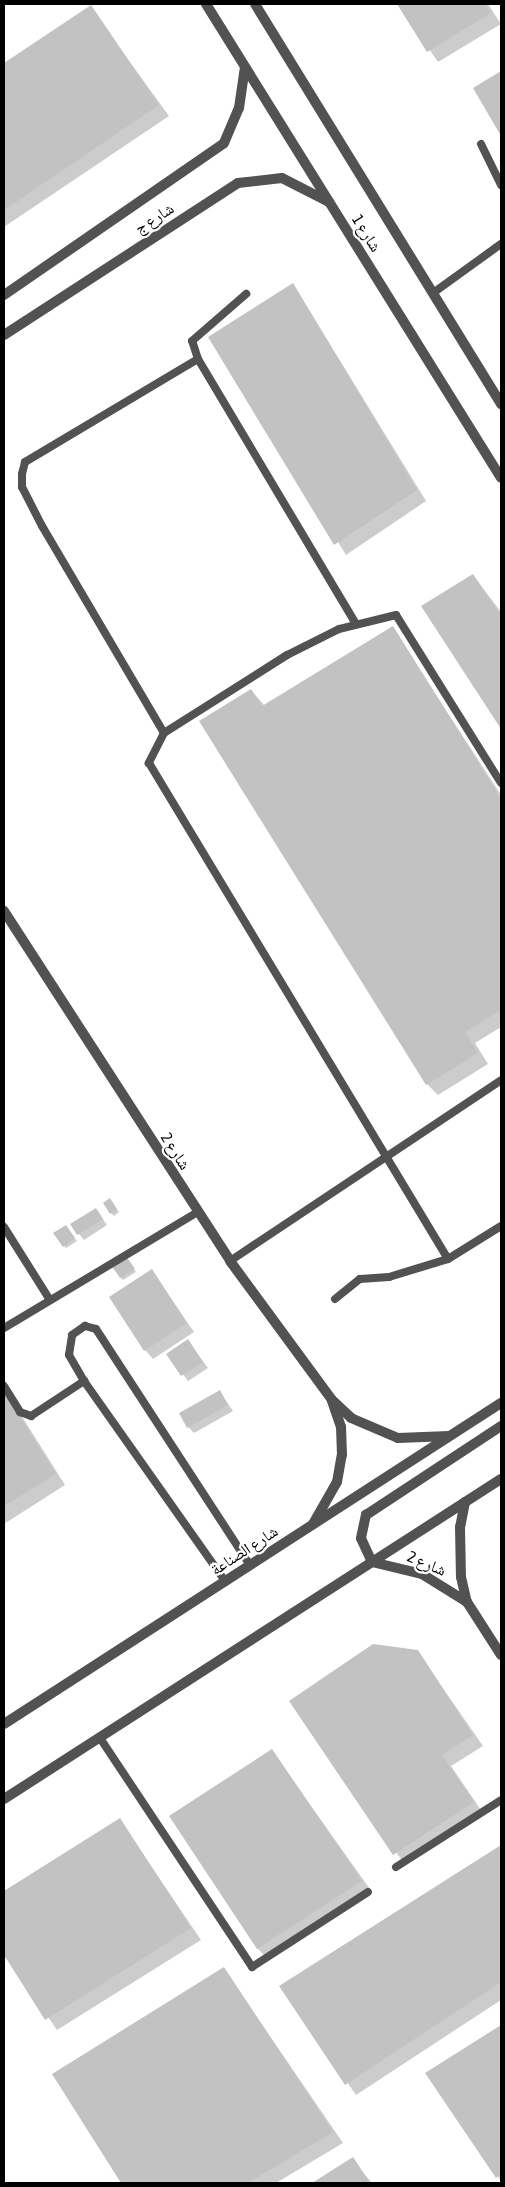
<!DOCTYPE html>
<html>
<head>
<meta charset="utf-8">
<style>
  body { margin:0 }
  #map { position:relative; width:505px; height:2187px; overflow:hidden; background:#fff; font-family:"Asap Condensed","Noto Naskh Arabic",sans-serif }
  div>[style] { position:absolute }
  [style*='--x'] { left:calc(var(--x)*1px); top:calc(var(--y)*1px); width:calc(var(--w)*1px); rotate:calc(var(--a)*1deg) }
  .shadow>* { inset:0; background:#0003 }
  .building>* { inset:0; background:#c2c2c2 }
  .service>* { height:8px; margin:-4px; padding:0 4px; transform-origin:4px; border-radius:4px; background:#525252 }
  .minor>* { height:10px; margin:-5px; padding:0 5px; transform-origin:5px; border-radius:5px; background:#525252 }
  .tertiary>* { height:10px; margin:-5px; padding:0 5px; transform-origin:5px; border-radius:5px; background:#525252 }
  span { translate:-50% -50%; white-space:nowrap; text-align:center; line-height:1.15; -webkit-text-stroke:4.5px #fff; paint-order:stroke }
  .street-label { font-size:16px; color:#000 }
  .frame { position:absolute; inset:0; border:5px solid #000; pointer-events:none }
</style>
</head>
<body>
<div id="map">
  <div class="shadow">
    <i style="clip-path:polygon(398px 4px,488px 4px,501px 24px,438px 62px)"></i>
    <i style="clip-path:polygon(90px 7px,169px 116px,4px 227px,4px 64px)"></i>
    <i style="clip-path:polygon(501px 73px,501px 133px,475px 88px)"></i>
    <i style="clip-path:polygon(293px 284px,426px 501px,346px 555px,210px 337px)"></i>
    <i style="clip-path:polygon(473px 575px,501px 612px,501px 726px,422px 607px)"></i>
    <i style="clip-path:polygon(392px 627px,501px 795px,501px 1027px,475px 1043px,488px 1064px,438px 1095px,427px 1084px,251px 690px,265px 706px)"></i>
    <i style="clip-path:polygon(112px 1203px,119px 1212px,114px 1216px,111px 1213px)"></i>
    <i style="clip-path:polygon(96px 1209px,107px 1225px,84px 1240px,71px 1224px)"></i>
    <i style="clip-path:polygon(68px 1229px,77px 1241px,66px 1248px,64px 1246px)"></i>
    <i style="clip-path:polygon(128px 1260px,136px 1272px,123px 1280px,121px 1278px)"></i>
    <i style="clip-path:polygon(152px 1271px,194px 1332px,153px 1359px,145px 1350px)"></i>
    <i style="clip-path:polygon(188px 1341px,208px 1368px,188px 1381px,168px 1354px)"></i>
    <i style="clip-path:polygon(4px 1388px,65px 1485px,4px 1524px)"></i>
    <i style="clip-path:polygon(220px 1392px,233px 1411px,194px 1433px,188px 1427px)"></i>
    <i style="clip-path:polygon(417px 1651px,483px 1746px,451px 1766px,483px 1813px,405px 1865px,290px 1701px)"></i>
    <i style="clip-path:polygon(272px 1751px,372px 1892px,268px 1959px,257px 1948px)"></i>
    <i style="clip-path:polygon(120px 1820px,201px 1940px,57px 2030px,4px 1952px,4px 1893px)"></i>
    <i style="clip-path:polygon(501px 1846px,501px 2000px,356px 2095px,281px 1987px)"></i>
    <i style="clip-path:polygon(224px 1969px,343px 2143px,276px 2183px,123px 2183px,53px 2075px)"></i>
    <i style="clip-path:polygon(501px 2026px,501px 2181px,427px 2073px)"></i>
    <i style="clip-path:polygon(352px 2159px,372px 2183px,315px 2183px)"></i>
  </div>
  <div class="building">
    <i style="clip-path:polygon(397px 4px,485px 4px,491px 13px,427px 52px)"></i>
    <i style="clip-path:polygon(91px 5px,159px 105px,4px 210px,4px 63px)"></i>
    <i style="clip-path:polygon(501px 71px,501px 136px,473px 88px)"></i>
    <i style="clip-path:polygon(293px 283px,417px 490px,334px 545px,208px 337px)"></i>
    <i style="clip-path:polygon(473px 574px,501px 616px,501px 729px,421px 606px)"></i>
    <i style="clip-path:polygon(393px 626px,501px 799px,501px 1010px,465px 1032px,478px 1053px,426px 1085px,199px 721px,251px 689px,262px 706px)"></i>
    <i style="clip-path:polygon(110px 1198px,117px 1209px,110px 1214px,103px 1203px)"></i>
    <i style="clip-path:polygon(96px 1208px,103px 1219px,77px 1235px,70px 1224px)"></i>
    <i style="clip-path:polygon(66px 1225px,75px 1238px,63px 1247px,53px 1233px)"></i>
    <i style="clip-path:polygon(126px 1256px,135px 1269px,120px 1278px,111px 1265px)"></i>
    <i style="clip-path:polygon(152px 1269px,187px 1323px,144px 1351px,109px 1297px)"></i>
    <i style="clip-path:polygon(188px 1339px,203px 1362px,181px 1376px,166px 1354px)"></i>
    <i style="clip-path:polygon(220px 1390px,228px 1405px,187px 1428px,179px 1413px)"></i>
    <i style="clip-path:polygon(4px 1392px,56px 1474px,4px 1506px)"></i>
    <i style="clip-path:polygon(373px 1644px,418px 1650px,473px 1735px,442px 1755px,474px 1802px,393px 1855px,289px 1701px)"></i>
    <i style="clip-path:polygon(272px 1749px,362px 1881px,257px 1949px,169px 1816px)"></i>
    <i style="clip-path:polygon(120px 1818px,191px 1928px,45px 2020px,4px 1955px,4px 1891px)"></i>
    <i style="clip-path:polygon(501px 1845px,501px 1982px,345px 2085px,279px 1986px)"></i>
    <i style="clip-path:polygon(224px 1967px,333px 2132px,248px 2183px,121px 2183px,52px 2074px)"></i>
    <i style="clip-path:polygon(501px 2025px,501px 2174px,496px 2178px,425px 2073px)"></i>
    <i style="clip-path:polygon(353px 2157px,370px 2183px,312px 2183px)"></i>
  </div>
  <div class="service">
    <i style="--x:481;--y:144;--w:46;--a:64"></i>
    <i style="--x:433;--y:293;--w:84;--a:-35.8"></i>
    <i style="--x:198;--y:359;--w:19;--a:-108"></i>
    <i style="--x:192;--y:341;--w:72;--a:-41"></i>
    <i style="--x:164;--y:733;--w:240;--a:-120.5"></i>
    <i style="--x:42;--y:526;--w:44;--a:-117.1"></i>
    <i style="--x:22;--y:487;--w:13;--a:-90"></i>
    <i style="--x:22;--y:474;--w:12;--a:-76"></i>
    <i style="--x:25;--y:462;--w:201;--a:-30.8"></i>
    <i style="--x:198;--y:359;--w:309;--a:59.2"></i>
    <i style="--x:501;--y:783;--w:198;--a:-122"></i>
    <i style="--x:396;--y:615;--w:59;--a:166.2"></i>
    <i style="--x:339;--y:629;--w:58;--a:153.4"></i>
    <i style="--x:287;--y:655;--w:146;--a:147.6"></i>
    <i style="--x:164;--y:733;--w:34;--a:117"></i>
    <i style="--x:149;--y:763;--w:579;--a:58.92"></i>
    <i style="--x:448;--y:1259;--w:62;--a:-31.9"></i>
    <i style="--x:4;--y:1227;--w:86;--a:57.8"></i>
    <i style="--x:230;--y:1261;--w:326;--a:-33.7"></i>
    <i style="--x:335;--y:1299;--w:32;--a:-39"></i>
    <i style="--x:360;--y:1279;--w:29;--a:-4"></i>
    <i style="--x:389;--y:1277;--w:62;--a:-17"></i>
    <i style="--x:4;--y:1328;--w:226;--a:-30.9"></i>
    <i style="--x:84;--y:1381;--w:30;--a:-120"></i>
    <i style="--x:69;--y:1355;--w:20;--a:-81"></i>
    <i style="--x:72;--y:1335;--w:16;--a:-35"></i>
    <i style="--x:85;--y:1326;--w:11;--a:15"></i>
    <i style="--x:96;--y:1329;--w:280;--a:56.9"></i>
    <i style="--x:4;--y:1386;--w:31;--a:58"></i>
    <i style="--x:20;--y:1412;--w:12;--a:20"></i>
    <i style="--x:31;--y:1416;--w:64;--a:-33.4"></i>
    <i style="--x:84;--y:1381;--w:245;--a:54.8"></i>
    <i style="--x:100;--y:1738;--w:275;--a:56.4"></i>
    <i style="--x:252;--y:1967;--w:138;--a:-32.9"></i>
    <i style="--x:396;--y:1867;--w:125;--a:-32.5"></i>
  </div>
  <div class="minor">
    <i style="--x:206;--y:4;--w:558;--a:58.1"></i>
    <i style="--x:255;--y:4;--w:470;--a:58.4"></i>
    <i style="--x:4;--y:295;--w:267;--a:-34.6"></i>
    <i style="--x:224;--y:143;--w:38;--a:-67"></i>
    <i style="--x:239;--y:108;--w:41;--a:-81.7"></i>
    <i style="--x:4;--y:335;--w:279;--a:-33"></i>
    <i style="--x:238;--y:183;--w:44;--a:-6.5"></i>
    <i style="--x:282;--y:178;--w:53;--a:27.1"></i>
    <i style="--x:4;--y:911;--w:417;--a:57.1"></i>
    <i style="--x:230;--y:1261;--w:172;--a:53.7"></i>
    <i style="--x:332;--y:1400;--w:26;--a:43"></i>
    <i style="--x:351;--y:1418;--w:51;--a:23.1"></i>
    <i style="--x:398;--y:1438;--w:51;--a:-2.2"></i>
    <i style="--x:465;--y:1502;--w:25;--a:101"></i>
    <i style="--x:460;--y:1527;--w:50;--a:88.9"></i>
    <i style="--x:461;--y:1577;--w:26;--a:77"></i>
    <i style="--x:467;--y:1602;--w:63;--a:57.3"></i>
    <i style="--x:313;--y:1524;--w:48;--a:-60.3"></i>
    <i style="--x:337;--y:1482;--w:27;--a:-80"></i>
    <i style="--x:342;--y:1455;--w:28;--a:-92"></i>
    <i style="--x:341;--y:1427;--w:28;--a:-109"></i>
    <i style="--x:372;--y:1562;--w:51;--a:13.5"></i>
    <i style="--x:422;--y:1574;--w:53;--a:31.9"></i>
  </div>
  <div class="tertiary">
    <i style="--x:372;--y:1562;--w:26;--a:-115"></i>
    <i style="--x:361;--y:1538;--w:24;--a:-78"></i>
    <i style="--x:366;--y:1515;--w:162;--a:-33.4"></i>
    <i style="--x:4;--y:1724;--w:592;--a:-32.86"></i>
    <i style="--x:4;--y:1799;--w:591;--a:-32.78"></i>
  </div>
  <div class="street-label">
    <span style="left:154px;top:218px;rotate:-33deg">شارع ج</span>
    <span style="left:367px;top:233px;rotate:58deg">شارع 1</span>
    <span style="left:176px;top:1151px;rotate:57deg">شارع 2</span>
    <span style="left:244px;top:1550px;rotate:-33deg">شارع الصناعة</span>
    <span style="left:427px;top:1563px;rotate:23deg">شارع 2</span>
  </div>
  <div class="frame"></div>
</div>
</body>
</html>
